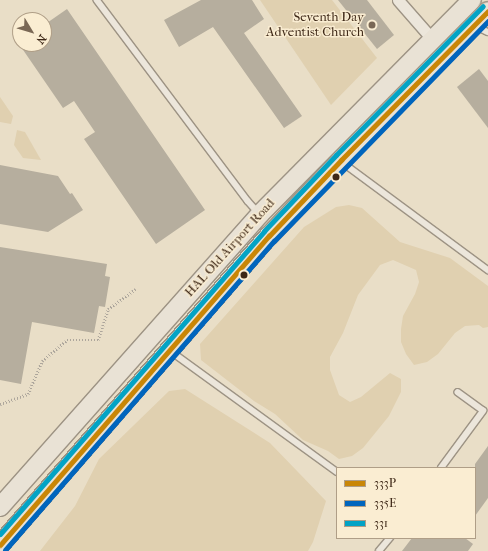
<!DOCTYPE html>
<html>
<head>
<meta charset="utf-8">
<style>
  body { margin:0 }
  #map { position:relative; width:488px; height:551px; overflow:hidden; background:#e9dec7; font-family:"IM FELL French Canon",serif }
  div>[style] { position:absolute }
  [style*='--x'] { left:calc(var(--x)*1px); top:calc(var(--y)*1px); width:calc(var(--w)*1px); rotate:calc(var(--a)*1deg) }
  .green>* { inset:0; background:#e0d0b0 }
  .building>* { inset:0; background:#b6ae9e }
  .path>* { height:2.5px; margin-top:-1.25px; transform-origin:0; background:repeating-linear-gradient(90deg,#ada69c 0 1px,transparent 0 3px) }
  .roads { filter:drop-shadow(1px 0 #9d9384) drop-shadow(-1px 0 #9d9384) drop-shadow(0 1px #9d9384) drop-shadow(0 -1px #9d9384) }
  .lane>* { height:5.5px; margin:-2.75px; padding:0 2.75px; transform-origin:2.75px; border-radius:2.75px; background:#ece6db }
  .street>* { height:11px; margin:-5.5px; padding:0 5.5px; transform-origin:5.5px; border-radius:5.5px; background:#ece6db }
  .primary>* { height:18px; margin:-9px; padding:0 9px; transform-origin:9px; border-radius:9px; background:#e9e2d5 }
  .bus-1>* { height:5px; margin:-2.5px; padding:0 2.5px; transform-origin:2.5px; border-radius:2.5px; background:#c98606 }
  .bus-2>* { height:5px; margin:-2.5px; padding:0 2.5px; transform-origin:2.5px; border-radius:2.5px; background:#0065bd }
  .bus-3>* { height:5px; margin:-2.5px; padding:0 2.5px; transform-origin:2.5px; border-radius:2.5px; background:#03a3c5 }
  .dots>* { width:11px; height:11px; translate:-50% -50%; box-sizing:border-box; border:2px solid #faedd2; border-radius:50% }
  span { translate:-50% -50%; white-space:nowrap; text-align:center; line-height:1.15; -webkit-text-stroke:3px #faedd2; paint-order:stroke }
  .poi-label { font-size:13px; color:#3e2817 }
  .right { translate:-100% -50%; text-align:right }
  .street-label { font-size:13px; color:#3e2817 }
  .legend { position:absolute; left:336px; top:467px; width:140px; height:72px; box-sizing:border-box; background:#faedd2; border:1px solid #af9e87; margin:0; padding:5px 7px; list-style:none; font-size:12px; color:#3e2817 }
  .legend li { display:flex; align-items:center; gap:8px; height:20px }
  .legend b { width:20px; border:1px solid #af9e87 }
  .north { position:absolute; left:12px; top:12px; width:40px; height:40px; box-sizing:border-box; background:#faedd2; border:1px solid #af9e87; border-radius:50%; rotate:128deg; font-size:11px; font-weight:700; line-height:16px; text-align:center; color:#3e2817 }
  .north::after { content:''; display:block; margin:auto; width:14px; height:18px; background:#7a6855; clip-path:polygon(50% 0,100% 100%,50% 72%,0 100%) }
</style>
</head>
<body>
<div id="map">
  <div class="green">
    <i style="clip-path:polygon(260px 0,332px 0,377px 58px,331px 105px)"></i>
    <i style="clip-path:polygon(0 97px,13px 116px,11px 124px,0 122px)"></i>
    <i style="clip-path:polygon(17px 130px,25px 132px,41px 160px,23px 158px,14px 145px)"></i>
    <i style="clip-path:polygon(349px 205px,362px 208px,400px 242px,450px 258px,488px 286px,488px 327px,483px 328px,479px 325px,465px 326px,455px 333px,438px 354px,427px 362px,414px 365px,406px 354px,401px 342px,401px 329px,403px 316px,415px 294px,419px 282px,416px 270px,393px 260px,380px 265px,358px 295px,343px 333px,330px 357px,330px 370px,339px 395px,350px 402px,361px 397px,390px 373px,401px 379px,401px 392px,389px 416px,363px 448px,352px 456px,339px 459px,328px 451px,303px 440px,275px 414px,254px 401px,201px 360px,200px 344px,304px 227px,336px 207px)"></i>
    <i style="clip-path:polygon(185px 389px,270px 443px,326px 501px,313px 542px,308px 551px,40px 551px,75px 506px,99px 459px,169px 391px)"></i>
  </div>
  <div class="building">
    <i style="clip-path:polygon(201px 0,252px 0,264px 19px,244px 33px,302px 116px,284px 128px,213px 27px,179px 47px,164px 20px)"></i>
    <i style="clip-path:polygon(338px 0,367px 0,394px 35px,377px 49px)"></i>
    <i style="clip-path:polygon(67px 9px,205px 210px,156px 244px,84px 139px,95px 132px,74px 101px,63px 108px,19px 44px,44px 44px,44px 25px)"></i>
    <i style="clip-path:polygon(479px 69px,488px 81px,488px 128px,457px 87px)"></i>
    <i style="clip-path:polygon(0 165px,58px 176px,70px 194px,72px 193px,83px 210px,48px 232px,0 224px)"></i>
    <i style="clip-path:polygon(0 247px,107px 264px,105px 276px,110px 277px,105px 307px,99px 306px,94px 333px,32px 322px,21px 384px,0 380px)"></i>
    <i style="clip-path:polygon(488px 446px,488px 498px,475px 516px,475px 464px)"></i>
    <i style="clip-path:polygon(412px 538px,465px 538px,473px 544px,468px 551px,402px 551px)"></i>
  </div>
  <div class="path">
    <i style="--x:0;--y:404;--w:30;--a:-20"></i>
    <i style="--x:28;--y:394;--w:36;--a:-67"></i>
    <i style="--x:42;--y:361;--w:33;--a:-40"></i>
    <i style="--x:67;--y:340;--w:31;--a:0"></i>
    <i style="--x:98;--y:340;--w:33;--a:-72"></i>
    <i style="--x:108;--y:309;--w:34;--a:-36"></i>
  </div>
  <div class="roads">
    <div class="lane">
      <i style="--x:97;--y:0;--w:251;--a:53.1"></i>
      <i style="--x:248;--y:201;--w:15;--a:48"></i>
      <i style="--x:476;--y:26;--w:13;--a:27"></i>
      <i style="--x:342;--y:162;--w:182;--a:36.5"></i>
      <i style="--x:172;--y:352;--w:204;--a:36"></i>
      <i style="--x:441;--y:468;--w:71;--a:-53.6"></i>
      <i style="--x:483;--y:411;--w:31;--a:-144"></i>
      <i style="--x:379;--y:551;--w:17;--a:-50"></i>
    </div>
    <div class="street">
      <i style="--x:398;--y:0;--w:53;--a:48.8"></i>
    </div>
    <div class="primary">
      <i style="--x:0;--y:507;--w:392;--a:-48.4"></i>
      <i style="--x:260;--y:214;--w:301;--a:-45.3"></i>
      <i style="--x:0;--y:545;--w:410;--a:-49"></i>
      <i style="--x:269;--y:236;--w:105;--a:-46.5"></i>
      <i style="--x:341;--y:160;--w:209;--a:-45.4"></i>
    </div>
  </div>
  <div class="bus-1">
    <i style="--x:0;--y:545;--w:410;--a:-49"></i>
    <i style="--x:269;--y:236;--w:105;--a:-46.5"></i>
    <i style="--x:341;--y:160;--w:209;--a:-45.4"></i>
  </div>
  <div class="bus-2">
    <i style="--x:5;--y:550;--w:410;--a:-49"></i>
    <i style="--x:274;--y:241;--w:307;--a:-45.8"></i>
  </div>
  <div class="bus-3">
    <i style="--x:0;--y:534;--w:402;--a:-48.9"></i>
    <i style="--x:264;--y:231;--w:105;--a:-46.5"></i>
    <i style="--x:336;--y:155;--w:209;--a:-45.4"></i>
  </div>
  <div class="dots">
    <i style="left:372px;top:25px;background:#7a6855"></i>
    <i style="left:336px;top:177px;background:#3e2817"></i>
    <i style="left:244px;top:275px;background:#3e2817"></i>
  </div>
  <div class="poi-label">
    <span class="right" style="left:364px;top:25px">Seventh Day<br>Adventist Church</span>
  </div>
  <div class="street-label">
    <span style="left:230px;top:248px;rotate:-48deg">HAL Old Airport Road</span>
  </div>
  <ul class="legend">
  <li><b style="height:5px;background:#c98606"></b>333P</li>
  <li><b style="height:5px;background:#0065bd"></b>335E</li>
  <li><b style="height:5px;background:#03a3c5"></b>331</li>
  </ul>
  <div class="north">N</div>
</div>
</body>
</html>
